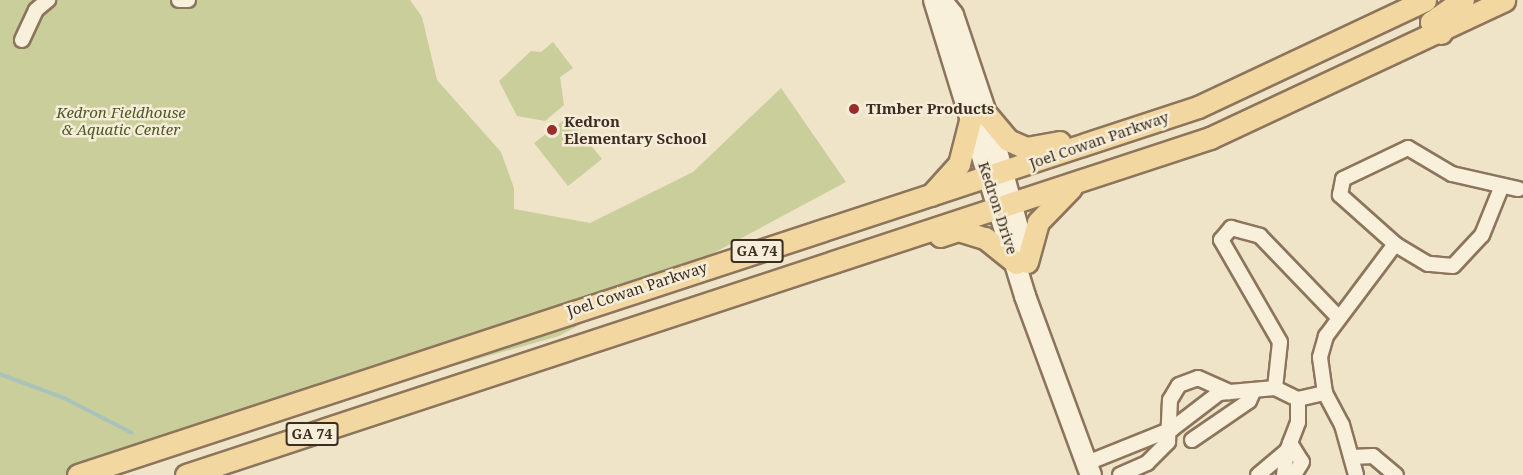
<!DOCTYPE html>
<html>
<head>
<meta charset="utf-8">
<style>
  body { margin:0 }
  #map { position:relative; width:1523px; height:475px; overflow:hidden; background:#efe3c8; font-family:"Noto Serif",serif }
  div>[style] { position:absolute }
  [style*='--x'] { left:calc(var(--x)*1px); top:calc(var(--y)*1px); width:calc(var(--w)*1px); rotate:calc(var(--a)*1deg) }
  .green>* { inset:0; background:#c9ce9b }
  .stream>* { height:4px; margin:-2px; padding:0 2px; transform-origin:2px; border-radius:2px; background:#a9c3bb }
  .roads { filter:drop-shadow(2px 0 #8c755c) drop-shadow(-2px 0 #8c755c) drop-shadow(0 2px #8c755c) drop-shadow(0 -2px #8c755c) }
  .street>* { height:14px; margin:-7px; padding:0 7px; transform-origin:7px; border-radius:7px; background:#f9f0dc }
  .secondary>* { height:20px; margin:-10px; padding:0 10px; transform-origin:10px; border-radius:10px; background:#f9f0dc }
  .primary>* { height:21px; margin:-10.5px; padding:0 10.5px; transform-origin:10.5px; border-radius:10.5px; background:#f2d7a1 }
  .dots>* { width:16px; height:16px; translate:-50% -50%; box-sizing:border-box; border:3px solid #f6edd8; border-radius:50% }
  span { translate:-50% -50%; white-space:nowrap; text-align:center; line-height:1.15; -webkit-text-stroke:5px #f6edd8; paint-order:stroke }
  .shield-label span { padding:2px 4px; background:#f6edd8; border:2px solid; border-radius:4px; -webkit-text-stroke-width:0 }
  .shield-label { font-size:14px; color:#3c2d20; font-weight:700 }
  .poi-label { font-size:15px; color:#3c2d20; font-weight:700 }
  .left { translate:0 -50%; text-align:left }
  .park-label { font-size:15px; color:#4d5927; font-style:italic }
  .street-label { font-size:15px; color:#3c2d20 }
</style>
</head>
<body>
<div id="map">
  <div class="green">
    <i style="clip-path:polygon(0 0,410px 0,422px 17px,437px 80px,501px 152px,514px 188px,514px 209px,590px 223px,693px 172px,781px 88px,846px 182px,559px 336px,280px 415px,112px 475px,0 475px)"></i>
    <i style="clip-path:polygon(553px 42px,573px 68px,560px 77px,564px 105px,545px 121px,517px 116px,499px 81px,531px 51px,541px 52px)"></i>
    <i style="clip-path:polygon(568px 117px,602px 159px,568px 186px,534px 143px)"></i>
  </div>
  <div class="stream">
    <i style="--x:0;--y:374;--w:68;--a:20.6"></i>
    <i style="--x:64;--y:398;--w:76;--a:27.2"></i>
  </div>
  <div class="roads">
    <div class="street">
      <i style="--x:179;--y:0;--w:9;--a:0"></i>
      <i style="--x:22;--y:40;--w:33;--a:-65"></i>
      <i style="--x:36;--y:10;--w:16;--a:-40"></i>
      <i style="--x:1501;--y:188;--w:51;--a:112"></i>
      <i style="--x:1482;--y:235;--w:42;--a:133.1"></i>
      <i style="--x:1453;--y:266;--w:25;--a:-175"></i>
      <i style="--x:1428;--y:264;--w:39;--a:-149"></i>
      <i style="--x:1395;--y:244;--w:74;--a:-138.3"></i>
      <i style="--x:1340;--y:195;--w:16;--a:-79"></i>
      <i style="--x:1343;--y:179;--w:72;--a:-25.5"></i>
      <i style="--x:1408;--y:148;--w:51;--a:30.6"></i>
      <i style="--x:1452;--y:174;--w:68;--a:12.8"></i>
      <i style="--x:1275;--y:388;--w:46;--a:-83.8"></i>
      <i style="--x:1280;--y:342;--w:118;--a:-120"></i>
      <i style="--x:1221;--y:240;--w:16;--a:-50"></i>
      <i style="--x:1231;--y:228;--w:30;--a:15"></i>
      <i style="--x:1260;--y:236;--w:114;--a:46.1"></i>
      <i style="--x:1192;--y:440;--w:69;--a:-34.4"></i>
      <i style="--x:1249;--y:401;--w:12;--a:-66"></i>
      <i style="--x:1290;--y:443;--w:22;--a:58"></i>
      <i style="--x:1302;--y:462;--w:15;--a:122"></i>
      <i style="--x:1352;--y:457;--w:21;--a:-3"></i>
      <i style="--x:1373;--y:456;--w:30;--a:40"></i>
      <i style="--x:1087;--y:463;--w:92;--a:-21.8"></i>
      <i style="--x:1172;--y:429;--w:59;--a:-37.5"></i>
      <i style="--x:1219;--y:393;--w:56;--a:-5.1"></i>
      <i style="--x:1275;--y:388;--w:25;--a:26"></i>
      <i style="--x:1298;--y:399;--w:28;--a:-13"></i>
      <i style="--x:1120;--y:475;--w:30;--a:-24"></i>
      <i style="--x:1147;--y:463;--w:30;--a:-45"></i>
      <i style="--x:1168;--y:442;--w:42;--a:-87.3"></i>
      <i style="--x:1170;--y:400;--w:17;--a:-59"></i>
      <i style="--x:1179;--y:385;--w:20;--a:-20"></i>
      <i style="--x:1198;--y:378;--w:35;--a:24"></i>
      <i style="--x:1258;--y:475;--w:38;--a:-40"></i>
      <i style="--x:1287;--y:451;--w:31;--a:-69"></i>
      <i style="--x:1298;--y:422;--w:23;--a:-90"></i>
      <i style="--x:1284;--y:475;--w:24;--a:-83"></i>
      <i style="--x:1356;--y:475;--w:52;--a:-105.6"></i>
      <i style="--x:1342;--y:425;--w:36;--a:-118"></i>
      <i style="--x:1325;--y:393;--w:36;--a:-98"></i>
      <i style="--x:1320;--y:357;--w:22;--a:-74"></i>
      <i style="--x:1326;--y:336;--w:115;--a:-53.1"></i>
    </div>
    <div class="secondary">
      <i style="--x:934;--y:0;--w:310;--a:72.9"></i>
      <i style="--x:1025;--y:296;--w:191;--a:69.8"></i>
      <i style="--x:941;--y:0;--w:19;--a:51"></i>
      <i style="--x:953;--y:15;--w:113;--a:71.4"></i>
      <i style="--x:989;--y:122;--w:133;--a:74.7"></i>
    </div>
    <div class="primary">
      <i style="--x:1441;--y:33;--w:15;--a:-132"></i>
      <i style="--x:1431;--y:22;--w:39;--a:-35"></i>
      <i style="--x:987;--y:115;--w:33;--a:50"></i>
      <i style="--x:1008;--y:140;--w:20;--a:24"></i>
      <i style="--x:1026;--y:148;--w:34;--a:-10"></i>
      <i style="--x:931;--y:195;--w:42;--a:-47.9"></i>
      <i style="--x:959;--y:164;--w:44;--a:-75.7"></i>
      <i style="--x:940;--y:236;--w:19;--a:-18"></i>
      <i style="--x:958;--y:230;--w:28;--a:17"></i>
      <i style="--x:985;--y:238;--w:40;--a:39"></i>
      <i style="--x:1027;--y:262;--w:41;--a:-74.6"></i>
      <i style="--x:1038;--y:222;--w:47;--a:-45.9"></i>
      <i style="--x:78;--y:475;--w:1179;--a:-18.19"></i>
      <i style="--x:1198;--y:107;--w:251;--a:-25.2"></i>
      <i style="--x:186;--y:475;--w:1078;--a:-18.22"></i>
      <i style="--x:1210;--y:138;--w:325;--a:-25.1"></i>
    </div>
  </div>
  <div class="dots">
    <i style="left:854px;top:109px;background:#9b2c2e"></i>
    <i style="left:552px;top:130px;background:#9b2c2e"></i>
  </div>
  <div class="shield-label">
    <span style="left:757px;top:251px">GA 74</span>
    <span style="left:312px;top:434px">GA 74</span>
  </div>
  <div class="poi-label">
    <span class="left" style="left:866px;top:109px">TImber Products</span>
    <span class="left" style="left:564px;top:130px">Kedron<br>Elementary School</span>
  </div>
  <div class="park-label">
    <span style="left:121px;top:121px">Kedron Fieldhouse<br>&amp; Aquatic Center</span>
  </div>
  <div class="street-label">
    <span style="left:1099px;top:140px;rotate:-19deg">Joel Cowan Parkway</span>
    <span style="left:998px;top:208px;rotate:72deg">Kedron Drive</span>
    <span style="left:637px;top:289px;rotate:-18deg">Joel Cowan Parkway</span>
  </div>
</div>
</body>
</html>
